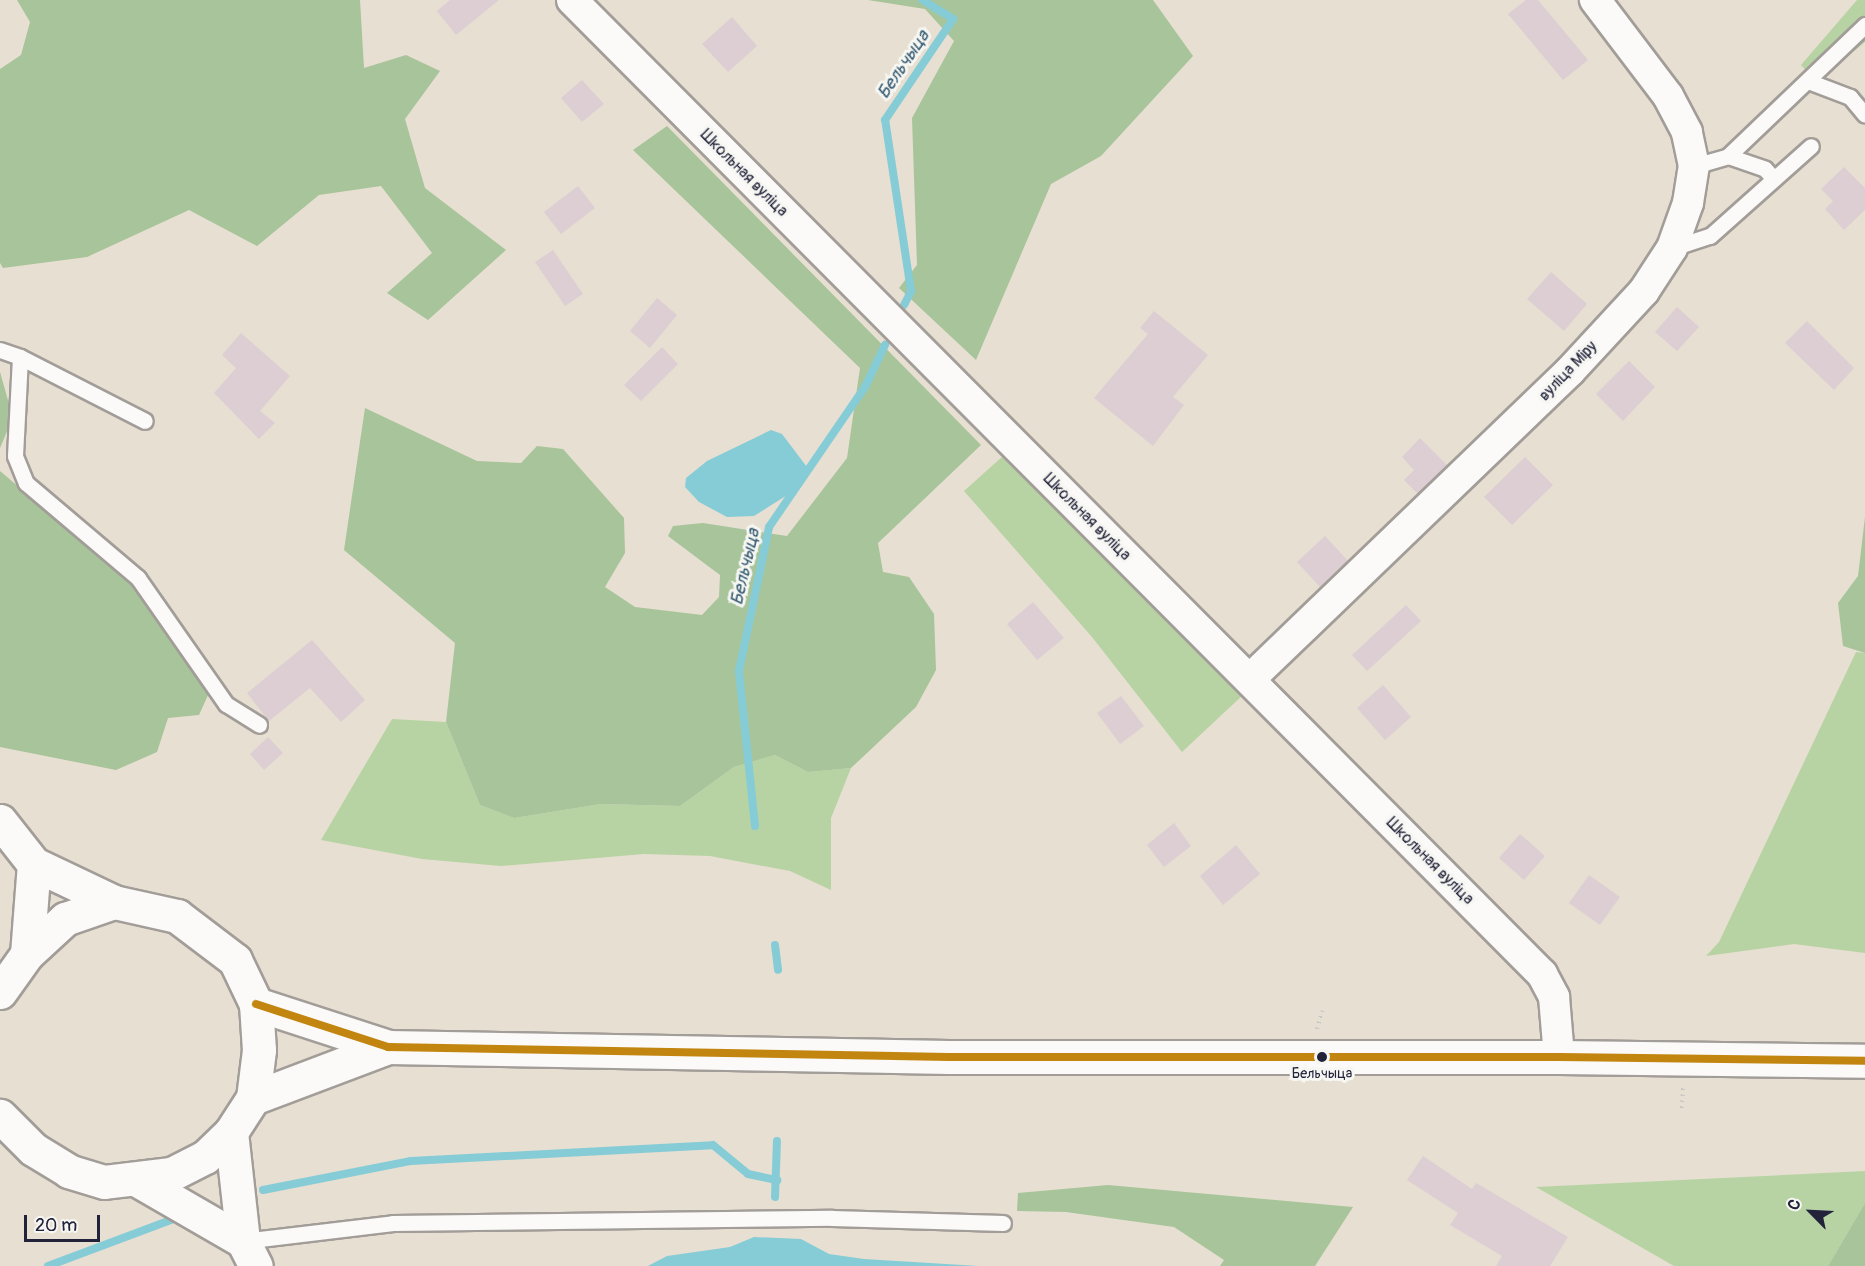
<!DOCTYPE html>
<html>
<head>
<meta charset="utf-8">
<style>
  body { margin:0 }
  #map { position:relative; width:1865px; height:1266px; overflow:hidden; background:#e7dfd1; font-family:Pangolin,sans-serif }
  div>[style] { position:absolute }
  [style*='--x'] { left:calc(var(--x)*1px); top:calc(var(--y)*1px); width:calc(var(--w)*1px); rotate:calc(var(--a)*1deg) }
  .green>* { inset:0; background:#b7d3a3 }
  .forest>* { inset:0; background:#a7c49a }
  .water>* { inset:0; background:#86ccd7 }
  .stream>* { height:8px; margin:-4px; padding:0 4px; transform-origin:4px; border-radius:4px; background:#86ccd7 }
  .building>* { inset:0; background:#ddced3 }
  .path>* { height:4px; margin-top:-2px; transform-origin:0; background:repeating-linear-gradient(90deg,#c8c6c5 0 1.5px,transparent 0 6px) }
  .roads { filter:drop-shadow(2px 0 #a29d98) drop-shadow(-2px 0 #a29d98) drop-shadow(0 2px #a29d98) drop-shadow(0 -2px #a29d98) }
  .lane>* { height:15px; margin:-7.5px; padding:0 7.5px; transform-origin:7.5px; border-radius:7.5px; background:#fbfaf8 }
  .street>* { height:30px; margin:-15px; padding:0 15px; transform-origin:15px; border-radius:15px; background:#fbfaf8 }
  .secondary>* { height:33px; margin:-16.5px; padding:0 16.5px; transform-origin:16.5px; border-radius:16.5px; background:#fbfaf8 }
  .primary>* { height:33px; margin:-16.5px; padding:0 16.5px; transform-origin:16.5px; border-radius:16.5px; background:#fbfaf8 }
  .bus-1>* { height:8px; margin:-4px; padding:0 4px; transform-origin:4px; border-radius:4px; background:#c2850f }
  .dots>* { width:16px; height:16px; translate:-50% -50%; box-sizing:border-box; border:3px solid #f6f6f2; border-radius:50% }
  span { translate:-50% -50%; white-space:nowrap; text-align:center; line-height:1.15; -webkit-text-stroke:6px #f6f6f2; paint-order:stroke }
  .bus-label { font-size:14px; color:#22223b }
  .street-label { font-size:16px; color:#22223b }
  .water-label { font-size:18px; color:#365b72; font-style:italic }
  .north { position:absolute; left:1781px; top:1182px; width:60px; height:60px; -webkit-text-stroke:4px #f6f6f2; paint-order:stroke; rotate:294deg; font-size:16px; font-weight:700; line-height:24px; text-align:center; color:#22223b }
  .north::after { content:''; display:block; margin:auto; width:21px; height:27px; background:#22223b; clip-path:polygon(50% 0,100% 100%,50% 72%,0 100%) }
  .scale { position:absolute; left:24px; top:1215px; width:76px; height:27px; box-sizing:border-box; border:3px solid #22223b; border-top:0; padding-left:8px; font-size:18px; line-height:21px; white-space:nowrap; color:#22223b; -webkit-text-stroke:4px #f6f6f2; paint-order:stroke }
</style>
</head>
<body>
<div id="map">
  <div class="green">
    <i style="clip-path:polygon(1857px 0,1865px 0,1865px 42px,1817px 82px,1801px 65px)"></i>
    <i style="clip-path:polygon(1003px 456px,1244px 694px,1182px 752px,1092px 637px,964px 491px)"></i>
    <i style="clip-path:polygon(1856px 652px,1865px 653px,1865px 953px,1794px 944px,1706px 956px,1719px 942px)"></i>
    <i style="clip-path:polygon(392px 719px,446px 722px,480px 805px,514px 818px,601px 804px,680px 806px,734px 767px,775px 755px,808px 772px,851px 768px,831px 818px,831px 890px,790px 871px,710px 856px,644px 854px,501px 866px,422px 859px,321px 840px)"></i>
    <i style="clip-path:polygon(1865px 1171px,1865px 1203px,1828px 1266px,1674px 1266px,1536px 1187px)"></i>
  </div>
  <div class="forest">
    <i style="clip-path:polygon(17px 0,360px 0,364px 68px,406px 55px,440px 71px,405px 119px,425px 188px,506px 250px,428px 320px,387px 293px,432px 253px,381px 186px,319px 195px,257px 246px,189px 210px,87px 257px,3px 268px,0 263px,0 69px,21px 55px,30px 22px)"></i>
    <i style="clip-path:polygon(868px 0,1153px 0,1193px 56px,1101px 156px,1051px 184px,976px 360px,899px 288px,917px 265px,912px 118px,954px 41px,925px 9px)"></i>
    <i style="clip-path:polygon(667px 126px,981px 445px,878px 543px,883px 572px,909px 577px,934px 614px,936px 670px,916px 707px,851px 768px,808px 772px,775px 755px,734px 767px,680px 806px,601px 804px,514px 818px,480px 805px,446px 722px,455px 643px,344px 550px,365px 408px,477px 461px,521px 463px,537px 446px,563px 449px,624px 518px,625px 553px,605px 587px,635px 607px,702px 615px,719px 597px,720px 575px,668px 536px,673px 526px,703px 523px,787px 536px,847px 458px,860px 368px,633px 150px)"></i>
    <i style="clip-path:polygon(0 372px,9px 404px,8px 429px,0 448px)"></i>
    <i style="clip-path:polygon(0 471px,128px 580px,209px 693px,199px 715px,168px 718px,157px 752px,116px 770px,0 747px)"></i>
    <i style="clip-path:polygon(1865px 517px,1865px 653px,1843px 646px,1838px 603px,1858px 576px)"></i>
    <i style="clip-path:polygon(1108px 1185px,1353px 1207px,1315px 1266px,1220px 1266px,1224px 1260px,1174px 1227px,1066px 1212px,1017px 1211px,1018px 1193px)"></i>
    <i style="clip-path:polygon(1865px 1203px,1865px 1266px,1828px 1266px)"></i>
  </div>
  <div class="water">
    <i style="clip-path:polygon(771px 430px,782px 434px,810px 471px,800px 487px,754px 516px,727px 517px,699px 502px,685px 487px,686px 478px,707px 461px)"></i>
    <i style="clip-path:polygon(754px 1237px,801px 1239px,829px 1254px,864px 1259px,979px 1266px,648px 1266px,667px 1256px,730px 1247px)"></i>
  </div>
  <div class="stream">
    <i style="--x:904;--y:305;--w:16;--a:-63"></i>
    <i style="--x:911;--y:291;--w:173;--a:-98.6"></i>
    <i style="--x:885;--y:120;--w:122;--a:-56"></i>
    <i style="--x:953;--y:19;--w:36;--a:-148"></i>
    <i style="--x:755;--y:826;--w:156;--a:-95.9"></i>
    <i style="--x:739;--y:671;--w:147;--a:-78.2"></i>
    <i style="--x:769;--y:527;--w:170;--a:-55.6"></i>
    <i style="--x:865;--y:387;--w:47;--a:-64.5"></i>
    <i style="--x:775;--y:945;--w:25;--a:83"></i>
    <i style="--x:263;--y:1190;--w:151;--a:-11.1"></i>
    <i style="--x:411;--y:1161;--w:302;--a:-3"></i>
    <i style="--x:713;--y:1145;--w:45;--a:39.6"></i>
    <i style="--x:748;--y:1174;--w:30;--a:12"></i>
    <i style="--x:775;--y:1197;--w:56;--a:-88"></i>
    <i style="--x:48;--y:1266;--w:134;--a:-20.5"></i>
  </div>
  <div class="building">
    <i style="clip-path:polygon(450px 0,499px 0,456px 35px,437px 11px)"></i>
    <i style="clip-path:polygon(1526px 0,1538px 0,1588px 60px,1563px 80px,1508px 14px)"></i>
    <i style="clip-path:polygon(732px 17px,757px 46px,728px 72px,702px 44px)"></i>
    <i style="clip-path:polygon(582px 80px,604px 104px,582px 122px,561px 98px)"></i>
    <i style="clip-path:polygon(1844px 167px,1865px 188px,1865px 210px,1844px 230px,1825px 209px,1833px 201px,1821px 189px)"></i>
    <i style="clip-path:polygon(578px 186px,595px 208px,561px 234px,544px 212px)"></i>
    <i style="clip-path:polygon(553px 250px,583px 294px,565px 306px,535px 262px)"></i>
    <i style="clip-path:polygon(1551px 272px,1587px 304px,1564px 331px,1527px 299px)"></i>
    <i style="clip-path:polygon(657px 298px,677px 315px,650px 348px,630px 331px)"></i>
    <i style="clip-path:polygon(1677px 307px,1699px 327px,1677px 351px,1655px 332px)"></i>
    <i style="clip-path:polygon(1154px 311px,1208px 355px,1173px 397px,1184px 405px,1153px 446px,1094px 398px,1148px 334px,1140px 328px)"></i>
    <i style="clip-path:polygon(1807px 321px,1854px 368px,1834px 390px,1785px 343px)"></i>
    <i style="clip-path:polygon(241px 333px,290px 376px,260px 411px,275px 423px,259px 439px,214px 393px,236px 368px,222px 355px)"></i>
    <i style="clip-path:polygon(662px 347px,678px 364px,641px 401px,624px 385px)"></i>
    <i style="clip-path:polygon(1629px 361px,1655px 387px,1623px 421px,1596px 394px)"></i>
    <i style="clip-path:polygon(1420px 438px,1447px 465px,1418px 494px,1404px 480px,1414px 470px,1402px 457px)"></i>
    <i style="clip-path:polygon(1525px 457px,1553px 485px,1512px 525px,1484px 497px)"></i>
    <i style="clip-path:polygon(1325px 536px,1348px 561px,1320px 587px,1297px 562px)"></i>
    <i style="clip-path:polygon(1033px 602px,1064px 638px,1037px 660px,1007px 624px)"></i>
    <i style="clip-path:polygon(1406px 605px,1421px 621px,1367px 671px,1352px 655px)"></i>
    <i style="clip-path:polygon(312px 640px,365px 700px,341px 722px,310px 688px,269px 721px,247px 693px)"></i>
    <i style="clip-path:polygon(1383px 685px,1411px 717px,1385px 740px,1357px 708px)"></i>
    <i style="clip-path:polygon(1121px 696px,1144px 726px,1120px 744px,1097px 713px)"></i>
    <i style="clip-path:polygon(268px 737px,283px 753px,264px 770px,250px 754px)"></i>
    <i style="clip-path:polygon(1174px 823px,1191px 846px,1164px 867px,1147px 845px)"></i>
    <i style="clip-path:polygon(1520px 834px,1545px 856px,1524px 880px,1499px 858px)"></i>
    <i style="clip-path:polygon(1236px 845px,1260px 874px,1223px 905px,1200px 876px)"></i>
    <i style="clip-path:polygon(1589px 875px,1620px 897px,1600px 925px,1569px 903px)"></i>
    <i style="clip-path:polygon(1423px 1156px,1472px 1189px,1476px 1183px,1568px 1237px,1550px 1266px,1496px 1266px,1502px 1256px,1450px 1225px,1458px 1213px,1407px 1180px)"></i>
  </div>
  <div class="path">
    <i style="--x:1317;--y:1029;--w:19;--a:-74"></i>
    <i style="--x:1682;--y:1108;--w:21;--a:-87"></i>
  </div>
  <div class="roads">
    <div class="lane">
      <i style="--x:1808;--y:81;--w:45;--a:20.9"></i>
      <i style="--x:1850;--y:97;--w:23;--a:50"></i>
      <i style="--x:1728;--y:156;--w:39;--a:19"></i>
      <i style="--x:1765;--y:169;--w:13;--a:48"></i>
      <i style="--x:1694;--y:166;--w:35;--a:-16"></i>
      <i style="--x:1728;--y:156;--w:190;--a:-43.7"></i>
      <i style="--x:1672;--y:248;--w:40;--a:-18"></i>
      <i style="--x:1710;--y:236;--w:135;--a:-41.7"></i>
      <i style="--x:0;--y:350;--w:21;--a:19"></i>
      <i style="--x:20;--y:357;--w:99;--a:92.9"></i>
      <i style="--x:15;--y:456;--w:29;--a:68"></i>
      <i style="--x:26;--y:483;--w:147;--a:40.3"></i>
      <i style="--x:138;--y:578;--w:154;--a:55.1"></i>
      <i style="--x:226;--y:704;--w:39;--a:32"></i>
      <i style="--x:20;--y:357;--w:140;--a:27.1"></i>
      <i style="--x:243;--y:1241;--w:151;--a:-6.8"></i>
      <i style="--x:393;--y:1223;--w:439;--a:-0.7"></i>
      <i style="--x:832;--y:1218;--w:171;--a:1.7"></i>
    </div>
    <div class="street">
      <i style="--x:572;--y:0;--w:1375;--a:45.12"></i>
      <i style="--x:1542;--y:974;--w:26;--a:62"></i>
      <i style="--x:1554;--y:997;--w:60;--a:85.2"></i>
      <i style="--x:1250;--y:679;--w:444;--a:-43.9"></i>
      <i style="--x:1570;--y:371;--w:109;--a:-47.2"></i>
      <i style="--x:1644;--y:291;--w:51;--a:-56.9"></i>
      <i style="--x:1672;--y:248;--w:48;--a:-70.4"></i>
      <i style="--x:1688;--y:203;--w:37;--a:-81"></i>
      <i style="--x:1694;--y:166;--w:35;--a:-102"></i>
      <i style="--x:1687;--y:132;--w:41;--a:-117.8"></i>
      <i style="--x:1668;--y:96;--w:121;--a:-127.2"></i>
    </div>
    <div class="secondary">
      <i style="--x:0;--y:821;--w:55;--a:51.7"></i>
      <i style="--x:34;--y:864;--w:89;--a:25.4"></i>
      <i style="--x:27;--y:954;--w:90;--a:-85.6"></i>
      <i style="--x:231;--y:1132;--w:110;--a:83.7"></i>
      <i style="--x:243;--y:1241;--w:28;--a:63"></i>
      <i style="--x:139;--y:1181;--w:120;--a:30"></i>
    </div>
    <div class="primary">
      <i style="--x:0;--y:992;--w:47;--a:-54.6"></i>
      <i style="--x:27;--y:954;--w:52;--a:-42.6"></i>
      <i style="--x:65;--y:919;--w:52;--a:-19.1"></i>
      <i style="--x:114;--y:902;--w:65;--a:12.5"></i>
      <i style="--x:177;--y:916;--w:73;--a:37.2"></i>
      <i style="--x:235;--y:960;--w:49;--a:64.5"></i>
      <i style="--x:256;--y:1004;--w:46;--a:86.3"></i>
      <i style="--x:259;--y:1050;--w:48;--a:97.1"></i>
      <i style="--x:253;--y:1098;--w:40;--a:122.9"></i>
      <i style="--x:231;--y:1132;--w:36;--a:136"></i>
      <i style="--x:205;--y:1157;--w:38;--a:153"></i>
      <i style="--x:171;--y:1174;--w:67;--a:173.2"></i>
      <i style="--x:104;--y:1182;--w:37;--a:-163"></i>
      <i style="--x:69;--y:1171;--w:42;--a:-148.6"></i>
      <i style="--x:33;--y:1149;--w:47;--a:-135"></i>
      <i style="--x:256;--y:1004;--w:139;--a:18"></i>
      <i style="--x:388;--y:1047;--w:561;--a:1.02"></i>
      <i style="--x:949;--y:1057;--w:610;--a:0"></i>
      <i style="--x:1559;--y:1057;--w:306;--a:0.7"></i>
      <i style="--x:253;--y:1098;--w:144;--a:-20.7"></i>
    </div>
  </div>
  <div class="bus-1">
    <i style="--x:256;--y:1004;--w:139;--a:18"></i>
    <i style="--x:388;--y:1047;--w:561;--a:1.02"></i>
    <i style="--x:949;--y:1057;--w:610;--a:0"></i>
    <i style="--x:1559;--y:1057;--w:306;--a:0.7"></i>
  </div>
  <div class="dots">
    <i style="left:1322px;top:1057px;background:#22223b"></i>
  </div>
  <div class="bus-label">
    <span style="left:1322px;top:1074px">Бельчыца</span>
  </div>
  <div class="street-label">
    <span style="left:744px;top:173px;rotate:45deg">Школьная вуліца</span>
    <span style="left:1568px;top:371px;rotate:-46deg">вуліца Міру</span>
    <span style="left:1087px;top:517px;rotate:45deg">Школьная вуліца</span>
    <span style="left:1430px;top:861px;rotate:45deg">Школьная вуліца</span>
  </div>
  <div class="water-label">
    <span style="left:904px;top:65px;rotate:-56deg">Бельчыца</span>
    <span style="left:746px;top:567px;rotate:-77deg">Бельчыца</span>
  </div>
  <div class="north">С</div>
  <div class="scale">20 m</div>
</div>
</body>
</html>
